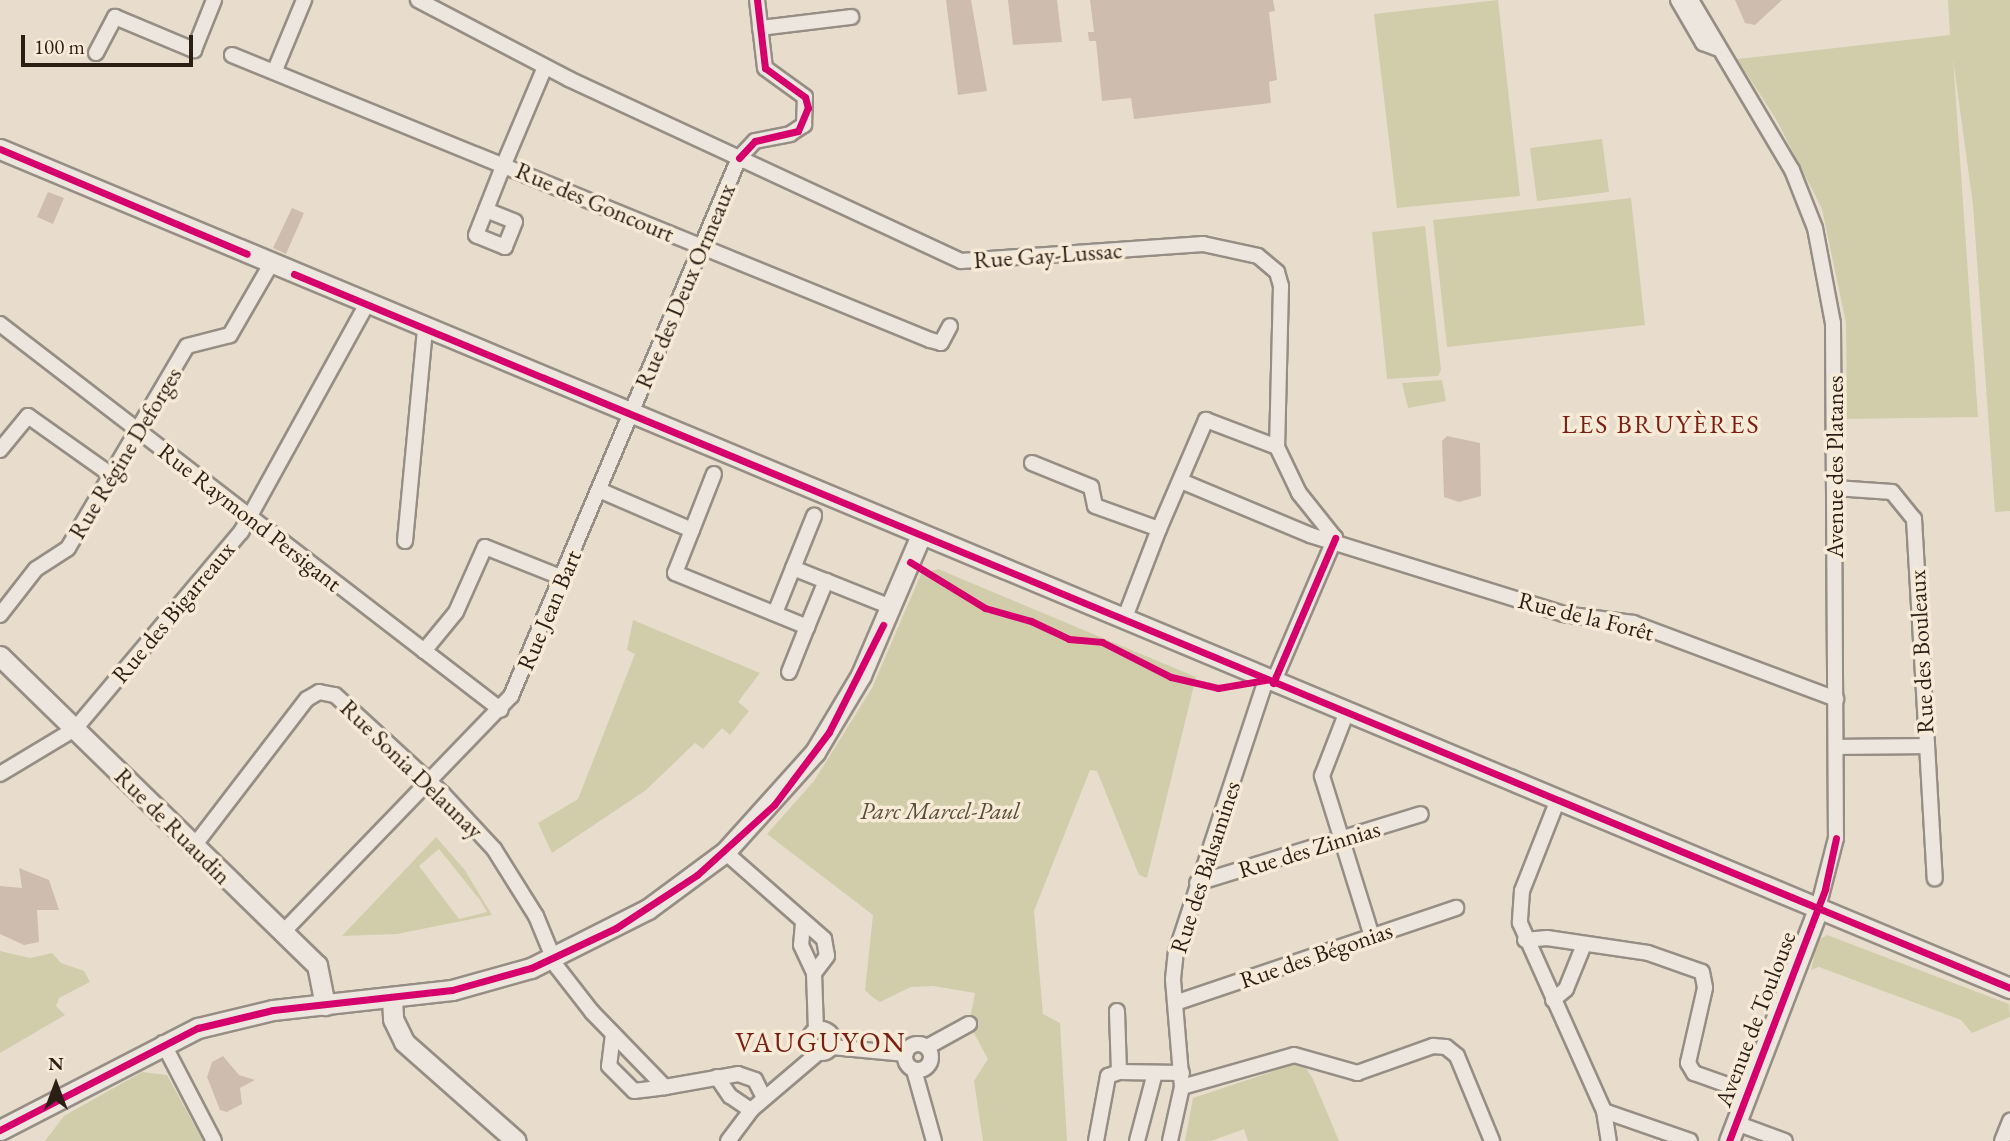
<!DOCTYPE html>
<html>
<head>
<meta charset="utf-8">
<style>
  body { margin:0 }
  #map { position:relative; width:2010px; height:1141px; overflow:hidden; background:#e8ddcd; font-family:"EB Garamond",serif }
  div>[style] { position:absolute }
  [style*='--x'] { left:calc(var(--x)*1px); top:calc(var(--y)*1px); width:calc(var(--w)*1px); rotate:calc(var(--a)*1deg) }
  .green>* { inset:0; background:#d1cdab }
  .building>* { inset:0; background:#cebdaf }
  .roads { filter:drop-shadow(2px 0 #968e84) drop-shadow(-2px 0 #968e84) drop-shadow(0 2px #968e84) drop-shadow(0 -2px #968e84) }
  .street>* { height:14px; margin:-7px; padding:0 7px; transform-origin:7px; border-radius:7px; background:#ece6de }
  .street>.ring { margin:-7px; padding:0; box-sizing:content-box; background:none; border:14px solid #ece6de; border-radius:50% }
  .secondary>* { height:19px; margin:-9.5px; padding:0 9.5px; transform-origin:9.5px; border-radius:9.5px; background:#ece6de }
  .cycleway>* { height:7px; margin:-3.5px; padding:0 3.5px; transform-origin:3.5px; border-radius:3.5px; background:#d6006c }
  span { translate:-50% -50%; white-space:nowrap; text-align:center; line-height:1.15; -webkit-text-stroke:7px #f7ead7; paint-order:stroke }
  .street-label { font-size:24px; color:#2a1e15 }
  .park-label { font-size:24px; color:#574f3a; font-style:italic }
  .neighbourhood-label { font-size:26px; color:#7a1f14; letter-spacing:2px }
  .quarter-label { font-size:28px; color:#7a1f14; letter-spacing:2px }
  .north { position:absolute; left:21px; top:1050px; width:70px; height:70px; -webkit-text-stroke:5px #f7ead7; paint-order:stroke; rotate:0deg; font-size:19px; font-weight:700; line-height:28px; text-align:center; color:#2a1e15 }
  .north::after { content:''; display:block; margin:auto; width:24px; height:32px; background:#2a1e15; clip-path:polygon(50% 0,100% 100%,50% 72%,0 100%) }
  .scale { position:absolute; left:21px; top:35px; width:172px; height:32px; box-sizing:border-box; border:4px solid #2a1e15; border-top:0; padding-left:9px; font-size:21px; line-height:24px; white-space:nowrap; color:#2a1e15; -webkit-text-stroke:5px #f7ead7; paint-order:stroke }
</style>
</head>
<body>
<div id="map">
  <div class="green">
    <i style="clip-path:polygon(1498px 0,1520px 196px,1397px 208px,1374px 14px)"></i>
    <i style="clip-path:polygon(1948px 0,2010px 0,2010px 511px,1995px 512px,1973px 205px,1953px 59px,1978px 417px,1847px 419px,1846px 323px,1822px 209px,1776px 119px,1737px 59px,1950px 35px)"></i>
    <i style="clip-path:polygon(1602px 139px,1609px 192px,1537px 201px,1530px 148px)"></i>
    <i style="clip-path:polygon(1631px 198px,1645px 325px,1447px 347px,1433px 220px)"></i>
    <i style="clip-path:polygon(1425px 226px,1441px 370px,1438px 376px,1387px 379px,1372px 232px)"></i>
    <i style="clip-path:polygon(1442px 380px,1446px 401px,1408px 408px,1402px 383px)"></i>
    <i style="clip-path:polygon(938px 569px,1196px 677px,1147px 878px,1139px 875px,1097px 771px,1090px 770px,1034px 911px,1043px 1014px,1060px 1023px,1067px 1141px,983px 1141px,974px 1081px,988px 1059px,969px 1024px,975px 993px,933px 986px,911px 987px,880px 1002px,871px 996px,865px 990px,873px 915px,767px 834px,814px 781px,872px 688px,921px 574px)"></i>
    <i style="clip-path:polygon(633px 620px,760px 673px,738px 702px,749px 711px,730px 735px,722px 728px,703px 749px,695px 743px,646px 790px,552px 853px,538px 823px,578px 799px,635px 654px,627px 650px)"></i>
    <i style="clip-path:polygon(evenodd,436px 837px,464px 869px,492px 915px,397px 934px,342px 936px,436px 837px,439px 849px,480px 900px,487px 912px,459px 919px,419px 866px,439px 849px)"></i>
    <i style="clip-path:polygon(1827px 935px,2009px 1004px,2010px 1017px,1972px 1033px,1961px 1020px,1819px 967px,1811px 970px,1817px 941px)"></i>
    <i style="clip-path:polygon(0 951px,30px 958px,52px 953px,61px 963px,84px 971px,90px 982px,59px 998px,56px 1006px,65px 1015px,0 1053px)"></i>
    <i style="clip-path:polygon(1295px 1064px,1306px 1068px,1313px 1079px,1339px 1141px,1248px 1141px,1244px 1129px,1211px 1141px,1185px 1141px,1193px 1098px)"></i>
    <i style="clip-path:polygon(142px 1072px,167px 1075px,203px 1141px,45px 1141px,64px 1116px)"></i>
  </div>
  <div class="building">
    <i style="clip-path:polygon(946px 0,971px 0,987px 91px,958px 95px)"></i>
    <i style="clip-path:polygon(1008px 0,1057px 0,1062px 42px,1013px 45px)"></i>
    <i style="clip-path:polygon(1090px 0,1273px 0,1275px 11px,1269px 12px,1277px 80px,1269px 82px,1271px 103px,1134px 119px,1131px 98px,1102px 101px,1096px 41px,1089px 41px,1088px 32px,1094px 32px)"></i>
    <i style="clip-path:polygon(1735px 0,1782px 0,1755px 25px,1745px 23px)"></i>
    <i style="clip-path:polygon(48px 192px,64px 198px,53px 224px,37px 217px)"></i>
    <i style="clip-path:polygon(292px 208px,304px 213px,286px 254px,273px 248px)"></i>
    <i style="clip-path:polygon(1447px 436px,1480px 443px,1481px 496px,1459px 502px,1444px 497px,1442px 441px)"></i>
    <i style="clip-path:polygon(19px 868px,49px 880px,59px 910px,37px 910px,39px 942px,24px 945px,0 934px,0 886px,22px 888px)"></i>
    <i style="clip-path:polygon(223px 1056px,239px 1075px,255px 1080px,240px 1088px,242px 1104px,227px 1112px,220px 1110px,207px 1077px,212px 1062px)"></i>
  </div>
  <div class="roads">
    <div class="street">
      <i style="--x:418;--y:0;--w:170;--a:27.6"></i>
      <i style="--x:569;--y:79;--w:432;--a:24.9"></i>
      <i style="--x:961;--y:261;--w:243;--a:-4"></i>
      <i style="--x:1203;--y:244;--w:56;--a:12.3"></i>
      <i style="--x:1258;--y:256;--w:25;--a:40"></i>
      <i style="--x:1277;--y:272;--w:15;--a:74"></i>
      <i style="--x:1281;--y:286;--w:161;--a:91.4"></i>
      <i style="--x:1277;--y:447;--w:51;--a:64.4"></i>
      <i style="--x:1299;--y:493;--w:58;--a:51.3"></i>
      <i style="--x:1678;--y:0;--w:50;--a:59.8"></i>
      <i style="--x:1703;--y:43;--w:14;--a:21"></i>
      <i style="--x:1691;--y:0;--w:198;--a:59.3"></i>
      <i style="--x:1792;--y:170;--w:62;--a:68.4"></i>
      <i style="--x:1815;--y:228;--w:97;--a:79.3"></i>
      <i style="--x:1833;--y:323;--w:515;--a:89.67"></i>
      <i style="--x:1836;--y:838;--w:76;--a:104.4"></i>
      <i style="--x:760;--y:28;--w:92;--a:-6.9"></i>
      <i style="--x:96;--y:53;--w:41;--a:-62.2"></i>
      <i style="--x:115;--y:17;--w:86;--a:22.7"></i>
      <i style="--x:194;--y:50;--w:54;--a:-68.2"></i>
      <i style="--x:232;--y:55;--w:754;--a:22.21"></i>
      <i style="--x:930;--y:340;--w:11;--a:15"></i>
      <i style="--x:941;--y:343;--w:19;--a:-62"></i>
      <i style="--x:275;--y:70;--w:76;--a:-67.5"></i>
      <i style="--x:486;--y:210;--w:31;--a:22"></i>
      <i style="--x:515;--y:222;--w:27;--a:112"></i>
      <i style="--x:505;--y:247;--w:31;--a:-158"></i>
      <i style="--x:476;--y:235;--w:76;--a:-68.5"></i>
      <i style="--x:504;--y:164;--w:105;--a:-67.1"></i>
      <i style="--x:0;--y:324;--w:632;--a:37.61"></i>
      <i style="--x:0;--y:450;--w:44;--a:-50.5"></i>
      <i style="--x:28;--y:416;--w:105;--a:35.3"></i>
      <i style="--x:1032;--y:463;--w:64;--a:22.1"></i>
      <i style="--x:1091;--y:487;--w:19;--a:78"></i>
      <i style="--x:1095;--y:506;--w:68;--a:19.8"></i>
      <i style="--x:1159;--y:529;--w:119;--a:-66.7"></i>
      <i style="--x:1206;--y:420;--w:76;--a:20.8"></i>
      <i style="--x:1181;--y:481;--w:140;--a:22.7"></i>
      <i style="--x:1310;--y:535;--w:265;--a:17.3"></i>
      <i style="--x:1563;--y:614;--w:71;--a:7.3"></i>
      <i style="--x:1633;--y:623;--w:217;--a:20.5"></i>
      <i style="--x:1835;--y:488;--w:57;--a:4"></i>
      <i style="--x:1892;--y:492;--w:35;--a:51"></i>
      <i style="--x:1914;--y:519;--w:360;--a:86.7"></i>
      <i style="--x:599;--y:490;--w:101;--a:23.3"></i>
      <i style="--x:692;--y:530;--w:46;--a:111.6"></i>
      <i style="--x:675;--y:573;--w:143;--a:22.2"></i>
      <i style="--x:807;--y:627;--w:50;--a:-67.6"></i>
      <i style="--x:826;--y:581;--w:70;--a:21.8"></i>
      <i style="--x:692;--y:530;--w:60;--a:-68.6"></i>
      <i style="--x:405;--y:541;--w:213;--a:-84.6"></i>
      <i style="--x:793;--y:568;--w:35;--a:22"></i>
      <i style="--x:775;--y:613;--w:105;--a:-68.1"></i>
      <i style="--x:0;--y:615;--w:58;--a:-52"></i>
      <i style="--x:36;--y:569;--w:38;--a:-33"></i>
      <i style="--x:68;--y:548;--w:234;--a:-59.5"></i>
      <i style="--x:187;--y:346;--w:44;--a:-14.3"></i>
      <i style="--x:230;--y:335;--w:82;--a:-60"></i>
      <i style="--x:1124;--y:620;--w:97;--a:-69"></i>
      <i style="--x:424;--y:651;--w:50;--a:-50.6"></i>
      <i style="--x:456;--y:612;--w:71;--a:-66"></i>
      <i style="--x:485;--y:547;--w:84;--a:21.7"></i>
      <i style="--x:789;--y:672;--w:48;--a:-68.2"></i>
      <i style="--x:1273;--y:683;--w:158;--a:-66.8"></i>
      <i style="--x:1346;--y:714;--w:66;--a:111.2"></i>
      <i style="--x:1322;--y:776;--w:169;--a:72.7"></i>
      <i style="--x:1836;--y:747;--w:90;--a:-0.6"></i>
      <i style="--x:0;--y:774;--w:87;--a:-31"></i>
      <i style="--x:75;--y:729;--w:258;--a:-49.9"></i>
      <i style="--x:241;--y:532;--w:260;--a:-61.1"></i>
      <i style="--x:1557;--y:802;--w:96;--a:111.5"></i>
      <i style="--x:1522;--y:891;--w:32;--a:94"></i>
      <i style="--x:1520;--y:923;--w:206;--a:65.9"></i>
      <i style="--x:1604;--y:1111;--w:30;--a:81"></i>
      <i style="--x:194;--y:846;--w:185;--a:-52.5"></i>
      <i style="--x:307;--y:699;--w:14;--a:-30"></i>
      <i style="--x:319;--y:692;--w:16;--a:11"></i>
      <i style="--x:335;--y:695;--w:147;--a:42.5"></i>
      <i style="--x:443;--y:794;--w:75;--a:47.2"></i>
      <i style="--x:494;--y:849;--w:79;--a:57.9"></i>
      <i style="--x:536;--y:916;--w:55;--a:67.6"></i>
      <i style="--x:557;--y:967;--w:57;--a:52.1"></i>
      <i style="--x:592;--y:1012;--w:105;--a:45.8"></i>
      <i style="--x:665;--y:1087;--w:74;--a:-10.1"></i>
      <i style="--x:738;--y:1074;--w:18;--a:19"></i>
      <i style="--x:755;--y:1080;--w:20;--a:63"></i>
      <i style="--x:725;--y:852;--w:132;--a:41.3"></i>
      <i style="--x:824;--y:939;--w:17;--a:80"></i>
      <i style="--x:827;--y:956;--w:21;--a:127"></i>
      <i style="--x:1197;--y:883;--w:234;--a:-17.1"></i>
      <i style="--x:803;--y:923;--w:22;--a:95"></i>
      <i style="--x:801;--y:945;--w:31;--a:65"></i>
      <i style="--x:814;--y:973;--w:57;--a:88"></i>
      <i style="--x:284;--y:931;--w:327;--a:-46"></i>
      <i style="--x:511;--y:696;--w:584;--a:-67.03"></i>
      <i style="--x:739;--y:158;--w:23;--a:-47"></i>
      <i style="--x:755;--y:141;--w:36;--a:-11"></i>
      <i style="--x:790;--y:134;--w:17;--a:-33"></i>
      <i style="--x:804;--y:125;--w:28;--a:-88"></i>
      <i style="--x:805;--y:97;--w:49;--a:-144.1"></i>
      <i style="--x:765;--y:68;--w:68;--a:-96.7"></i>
      <i style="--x:1525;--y:940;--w:22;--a:-5"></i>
      <i style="--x:1547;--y:938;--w:102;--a:8.4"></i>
      <i style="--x:1648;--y:953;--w:57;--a:19.4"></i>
      <i style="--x:1702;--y:972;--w:16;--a:79"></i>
      <i style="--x:1705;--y:988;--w:77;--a:102.8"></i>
      <i style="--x:1688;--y:1063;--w:12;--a:59"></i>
      <i style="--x:1694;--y:1073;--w:56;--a:19.7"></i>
      <i style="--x:1553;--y:1000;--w:17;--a:-40"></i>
      <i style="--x:1566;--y:989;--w:45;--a:-68"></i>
      <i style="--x:1175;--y:1003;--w:297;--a:-18.7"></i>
      <i class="ring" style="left:809px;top:1029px;width:10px;height:10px"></i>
      <i style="--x:613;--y:1034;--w:32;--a:97"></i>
      <i style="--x:609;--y:1066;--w:35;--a:45"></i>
      <i style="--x:634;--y:1091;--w:31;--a:-7"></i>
      <i style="--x:163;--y:1043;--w:110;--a:62.5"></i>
      <i class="ring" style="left:905px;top:1044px;width:12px;height:12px"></i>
      <i style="--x:832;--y:1047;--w:74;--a:5.4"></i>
      <i style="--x:927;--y:1047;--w:48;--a:-28.7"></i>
      <i style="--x:914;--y:1070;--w:74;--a:74.3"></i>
      <i style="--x:1119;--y:1072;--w:63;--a:0.9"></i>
      <i style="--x:717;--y:1077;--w:23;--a:56"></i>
      <i style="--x:730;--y:1096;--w:25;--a:34"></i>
      <i style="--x:1182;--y:1087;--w:116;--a:-15.9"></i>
      <i style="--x:1294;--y:1055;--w:66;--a:15.9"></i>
      <i style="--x:1357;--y:1073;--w:81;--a:-19.6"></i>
      <i style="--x:1433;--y:1046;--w:13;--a:4"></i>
      <i style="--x:1446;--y:1047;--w:14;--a:39"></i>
      <i style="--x:1457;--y:1056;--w:92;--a:67.6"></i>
      <i style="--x:1604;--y:1111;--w:91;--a:19.2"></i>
      <i style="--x:1736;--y:1123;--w:52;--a:20.2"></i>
      <i style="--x:728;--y:1141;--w:39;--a:-53"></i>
      <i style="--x:751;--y:1110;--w:88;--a:-40.4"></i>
      <i style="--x:1096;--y:1141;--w:66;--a:-79.5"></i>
      <i style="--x:1108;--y:1076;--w:12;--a:-20"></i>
      <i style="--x:1119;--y:1072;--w:61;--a:-91.9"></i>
      <i style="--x:1137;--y:1141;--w:70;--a:-75.2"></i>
      <i style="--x:1170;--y:1141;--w:55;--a:-77.5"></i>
      <i style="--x:1182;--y:1087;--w:108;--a:-94.8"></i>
      <i style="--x:1173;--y:979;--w:27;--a:-84"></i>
      <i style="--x:1176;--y:952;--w:287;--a:-71.7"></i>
      <i style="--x:2002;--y:1141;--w:22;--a:-68"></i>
    </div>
    <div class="secondary">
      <i style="--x:0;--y:149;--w:2178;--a:22.66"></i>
      <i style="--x:0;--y:656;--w:443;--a:44.3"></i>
      <i style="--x:317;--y:965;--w:41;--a:78.7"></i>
      <i style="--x:392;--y:998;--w:21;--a:87"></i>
      <i style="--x:393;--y:1019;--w:25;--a:64"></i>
      <i style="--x:404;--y:1042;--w:149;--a:41.5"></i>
      <i style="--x:0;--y:1130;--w:223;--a:-27.3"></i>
      <i style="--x:198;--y:1028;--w:77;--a:-13.5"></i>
      <i style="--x:273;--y:1010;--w:180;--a:-6.4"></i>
      <i style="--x:452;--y:990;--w:82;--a:-15.6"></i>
      <i style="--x:531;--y:968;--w:131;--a:-26.8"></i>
      <i style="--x:648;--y:909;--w:96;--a:-36.5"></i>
      <i style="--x:725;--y:852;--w:135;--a:-48"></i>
      <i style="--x:815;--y:752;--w:90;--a:-59.1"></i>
      <i style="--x:861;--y:675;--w:152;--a:-66.8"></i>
      <i style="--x:1729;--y:1141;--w:245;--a:-69"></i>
    </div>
  </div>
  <div class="cycleway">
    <i style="--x:0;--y:149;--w:268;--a:23"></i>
    <i style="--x:739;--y:158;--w:23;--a:-47"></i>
    <i style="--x:755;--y:141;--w:44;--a:-13.1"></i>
    <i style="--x:798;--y:131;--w:25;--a:-67"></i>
    <i style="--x:808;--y:108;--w:11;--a:-105"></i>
    <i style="--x:805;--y:97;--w:49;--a:-144.1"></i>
    <i style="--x:765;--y:68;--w:68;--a:-96.7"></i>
    <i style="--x:294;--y:274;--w:1859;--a:22.59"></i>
    <i style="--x:910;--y:562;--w:88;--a:31.5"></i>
    <i style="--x:985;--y:608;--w:48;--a:15.8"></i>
    <i style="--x:1031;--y:621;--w:42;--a:25.3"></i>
    <i style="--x:1069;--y:639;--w:33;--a:5"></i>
    <i style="--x:1102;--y:642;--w:77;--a:26.9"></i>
    <i style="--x:1171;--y:677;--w:48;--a:13.2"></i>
    <i style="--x:1218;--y:688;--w:49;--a:-9.5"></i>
    <i style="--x:1273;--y:683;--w:158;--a:-66.8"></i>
    <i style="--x:0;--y:1130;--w:223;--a:-27.3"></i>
    <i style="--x:198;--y:1028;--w:77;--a:-13.5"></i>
    <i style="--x:273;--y:1010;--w:180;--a:-6.4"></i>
    <i style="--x:452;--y:990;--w:82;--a:-15.6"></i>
    <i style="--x:531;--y:968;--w:94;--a:-25.2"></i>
    <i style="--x:616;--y:928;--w:97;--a:-33.2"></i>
    <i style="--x:697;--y:875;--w:104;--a:-42.3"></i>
    <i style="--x:774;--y:805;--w:91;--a:-53"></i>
    <i style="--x:829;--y:732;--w:120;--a:-63.2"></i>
    <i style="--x:1729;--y:1141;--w:270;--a:-69.1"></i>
    <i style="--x:1825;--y:889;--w:52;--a:-77.8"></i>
  </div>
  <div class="street-label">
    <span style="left:595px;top:202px;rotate:23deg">Rue des Goncourt</span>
    <span style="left:1048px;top:255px;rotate:-4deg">Rue Gay-Lussac</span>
    <span style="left:685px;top:286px;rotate:-67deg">Rue des Deux Ormeaux</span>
    <span style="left:125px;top:453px;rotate:-59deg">Rue Régine Deforges</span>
    <span style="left:1835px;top:467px;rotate:-90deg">Avenue des Platanes</span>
    <span style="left:250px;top:517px;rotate:38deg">Rue Raymond Persigant</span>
    <span style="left:549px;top:610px;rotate:-67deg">Rue Jean Bart</span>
    <span style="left:173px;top:612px;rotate:-50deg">Rue des Bigarreaux</span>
    <span style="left:1586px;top:616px;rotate:14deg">Rue de la Forêt</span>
    <span style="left:1921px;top:652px;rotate:-93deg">Rue des Bouleaux</span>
    <span style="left:412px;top:769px;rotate:44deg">Rue Sonia Delaunay</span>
    <span style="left:173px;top:826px;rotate:45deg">Rue de Ruaudin</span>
    <span style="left:1309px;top:849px;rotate:-17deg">Rue des Zinnias</span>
    <span style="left:1205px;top:867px;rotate:-72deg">Rue des Balsamines</span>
    <span style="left:1316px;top:955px;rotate:-19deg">Rue des Bégonias</span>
    <span style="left:1755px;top:1019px;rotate:-69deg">Avenue de Toulouse</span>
  </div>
  <div class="park-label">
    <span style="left:940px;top:811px">Parc Marcel-Paul</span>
  </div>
  <div class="neighbourhood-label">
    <span style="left:1661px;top:425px">LES BRUYÈRES</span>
  </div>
  <div class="quarter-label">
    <span style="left:821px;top:1042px">VAUGUYON</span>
  </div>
  <div class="north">N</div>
  <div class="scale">100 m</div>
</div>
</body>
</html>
